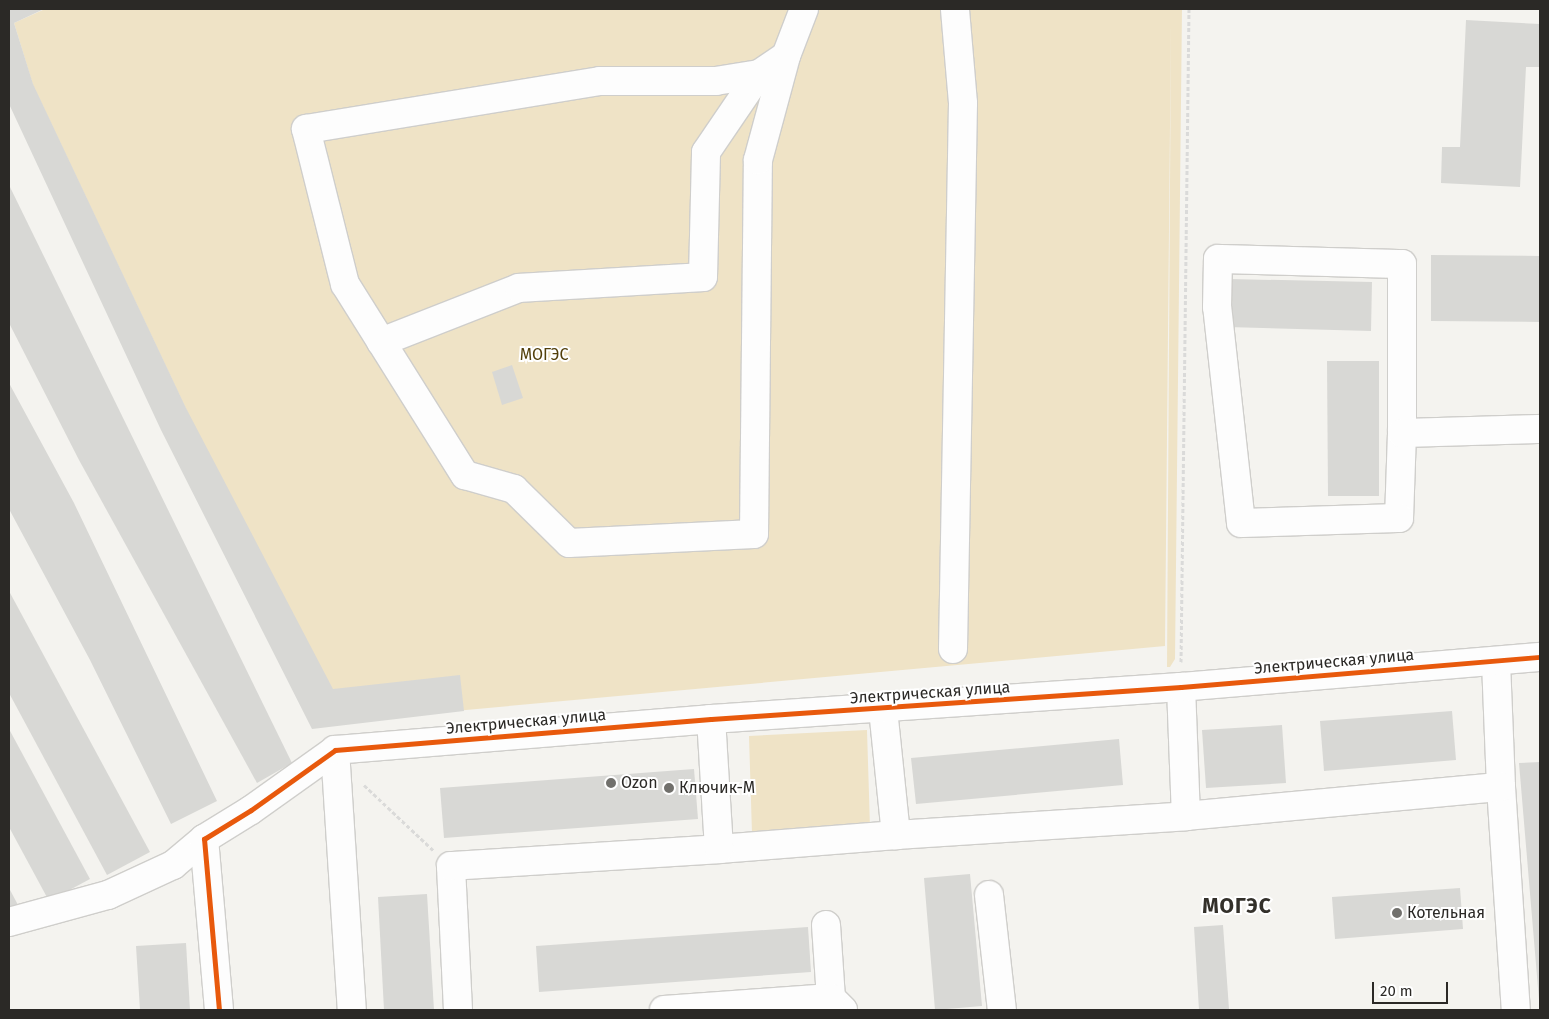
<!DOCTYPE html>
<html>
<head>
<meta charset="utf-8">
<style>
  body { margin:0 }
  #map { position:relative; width:1549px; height:1019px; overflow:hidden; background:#f4f3ef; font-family:"Fira Sans",sans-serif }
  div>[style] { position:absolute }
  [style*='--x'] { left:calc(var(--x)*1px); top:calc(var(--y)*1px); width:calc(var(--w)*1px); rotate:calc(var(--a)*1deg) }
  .green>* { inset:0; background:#efe3c6 }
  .building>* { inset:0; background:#d8d8d5 }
  .path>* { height:3px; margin-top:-1.5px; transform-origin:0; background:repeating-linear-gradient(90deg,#dadad9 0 4px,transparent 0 6.5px) }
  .roads { filter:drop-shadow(1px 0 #cfcecb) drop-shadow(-1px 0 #cfcecb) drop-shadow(0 1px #cfcecb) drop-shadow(0 -1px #cfcecb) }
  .minor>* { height:28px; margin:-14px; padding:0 14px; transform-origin:14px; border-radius:14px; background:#fdfdfd }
  .cycleway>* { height:5px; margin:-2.5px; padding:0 2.5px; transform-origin:2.5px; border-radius:2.5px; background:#e8590c }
  .dots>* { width:14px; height:14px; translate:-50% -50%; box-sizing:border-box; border:2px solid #fff; border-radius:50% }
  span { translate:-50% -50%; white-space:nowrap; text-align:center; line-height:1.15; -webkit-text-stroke:4px #fff; paint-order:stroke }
  .park-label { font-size:16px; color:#523f0a }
  .street-label { font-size:16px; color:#2b2926 }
  .poi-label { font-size:16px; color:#2b2926 }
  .left { translate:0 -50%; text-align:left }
  .district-label { font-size:21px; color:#33302a; font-weight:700; letter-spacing:1px }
  .frame { position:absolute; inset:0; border:10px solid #2b2926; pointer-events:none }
  .scale { position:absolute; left:1372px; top:982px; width:76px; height:22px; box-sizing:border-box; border:2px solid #2b2926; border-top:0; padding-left:6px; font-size:15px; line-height:18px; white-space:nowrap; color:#2b2926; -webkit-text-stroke:4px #fff; paint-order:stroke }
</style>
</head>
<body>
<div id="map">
  <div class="green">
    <i style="clip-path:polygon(45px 9px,1182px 9px,1175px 659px,1170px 667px,1167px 667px,1171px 22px,1165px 646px,334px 722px,33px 85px,14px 23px)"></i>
    <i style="clip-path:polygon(867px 730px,870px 827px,752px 833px,749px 736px)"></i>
  </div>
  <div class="building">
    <i style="clip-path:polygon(9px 9px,44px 9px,14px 23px,33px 84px,186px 408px,333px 689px,460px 675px,464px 711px,312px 729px,161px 430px,9px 104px)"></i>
    <i style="clip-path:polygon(1466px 20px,1540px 24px,1540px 67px,1526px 67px,1520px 187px,1441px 183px,1442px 147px,1460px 147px)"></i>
    <i style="clip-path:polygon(9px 185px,292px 763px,257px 783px,79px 460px,9px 323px)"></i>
    <i style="clip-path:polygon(1431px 255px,1540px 256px,1540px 322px,1431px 321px)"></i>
    <i style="clip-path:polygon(1229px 279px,1372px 282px,1371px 331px,1227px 327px)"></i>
    <i style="clip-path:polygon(1327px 361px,1379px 361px,1379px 496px,1328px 496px)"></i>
    <i style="clip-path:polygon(512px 365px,523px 398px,502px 405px,492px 372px)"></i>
    <i style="clip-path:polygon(9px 383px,74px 503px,217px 801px,171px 824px,90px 660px,9px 509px)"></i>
    <i style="clip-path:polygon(9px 591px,150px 852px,107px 875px,9px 693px)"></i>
    <i style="clip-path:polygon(1452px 711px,1456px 760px,1324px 771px,1320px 721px)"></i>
    <i style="clip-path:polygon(1282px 725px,1286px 783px,1206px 788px,1202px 730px)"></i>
    <i style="clip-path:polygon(9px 729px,90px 879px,49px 901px,9px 827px)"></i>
    <i style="clip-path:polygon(1119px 739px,1123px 785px,916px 804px,911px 758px)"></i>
    <i style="clip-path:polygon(1540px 762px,1540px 1000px,1539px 1000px,1519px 763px)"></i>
    <i style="clip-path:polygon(694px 769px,698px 819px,444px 838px,440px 788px)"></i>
    <i style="clip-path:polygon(970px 874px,982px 1006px,935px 1010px,924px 878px)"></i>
    <i style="clip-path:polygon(9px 888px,18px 905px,9px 909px)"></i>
    <i style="clip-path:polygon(1460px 888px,1463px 929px,1335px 939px,1332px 897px)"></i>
    <i style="clip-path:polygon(427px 894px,434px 1010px,384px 1010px,378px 897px)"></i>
    <i style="clip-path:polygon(1223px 925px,1229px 1009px,1199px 1010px,1194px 927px)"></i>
    <i style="clip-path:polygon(808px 927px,811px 972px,539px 992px,536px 946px)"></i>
    <i style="clip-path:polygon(186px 943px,190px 1010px,140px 1010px,136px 946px)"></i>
  </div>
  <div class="path">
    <i style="--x:1181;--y:662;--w:653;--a:-89.3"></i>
    <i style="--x:364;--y:785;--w:95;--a:43.3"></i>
  </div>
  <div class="roads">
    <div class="minor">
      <i style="--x:759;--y:74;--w:44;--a:170.8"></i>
      <i style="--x:716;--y:81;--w:116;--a:180"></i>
      <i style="--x:600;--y:81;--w:298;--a:170.7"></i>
      <i style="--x:306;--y:129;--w:160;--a:75.9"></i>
      <i style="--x:345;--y:284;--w:226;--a:57.9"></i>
      <i style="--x:465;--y:475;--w:51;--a:15.9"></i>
      <i style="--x:514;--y:489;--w:77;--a:44.5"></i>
      <i style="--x:569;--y:543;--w:185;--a:-2.8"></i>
      <i style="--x:754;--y:534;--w:374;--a:-89.4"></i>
      <i style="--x:758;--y:160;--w:108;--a:-74.9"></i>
      <i style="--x:1218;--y:259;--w:184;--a:1.6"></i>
      <i style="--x:1402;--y:264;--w:169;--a:90"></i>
      <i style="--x:1402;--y:433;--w:85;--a:92"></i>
      <i style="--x:1399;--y:518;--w:158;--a:178.2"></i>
      <i style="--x:1241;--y:523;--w:217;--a:-96.3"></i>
      <i style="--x:1217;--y:307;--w:48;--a:-88.8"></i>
      <i style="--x:381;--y:342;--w:148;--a:-21.4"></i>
      <i style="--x:519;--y:288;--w:184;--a:-3.4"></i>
      <i style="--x:703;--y:277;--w:125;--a:-88.6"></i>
      <i style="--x:706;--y:152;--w:94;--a:-55.8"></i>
      <i style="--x:759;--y:74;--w:32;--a:-34"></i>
      <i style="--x:786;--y:56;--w:50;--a:-69"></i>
      <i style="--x:1402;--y:433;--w:138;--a:-1.7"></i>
      <i style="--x:953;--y:649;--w:546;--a:-88.95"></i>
      <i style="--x:963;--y:103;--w:94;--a:-94.9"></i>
      <i style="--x:1496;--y:662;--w:125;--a:87.7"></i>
      <i style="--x:1501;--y:787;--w:224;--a:86.2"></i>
      <i style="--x:1181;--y:687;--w:129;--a:87.8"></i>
      <i style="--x:1186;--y:816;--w:316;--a:-5.3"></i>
      <i style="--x:883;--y:709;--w:127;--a:84.1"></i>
      <i style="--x:896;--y:835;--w:291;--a:-3.7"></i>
      <i style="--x:335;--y:750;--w:261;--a:86.3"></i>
      <i style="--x:719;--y:849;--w:178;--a:-4.5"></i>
      <i style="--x:989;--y:895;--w:116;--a:83.6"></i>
      <i style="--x:9;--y:922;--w:103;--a:-15.3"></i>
      <i style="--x:108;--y:895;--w:72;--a:-24.8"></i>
      <i style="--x:173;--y:865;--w:40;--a:-40"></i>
      <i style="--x:826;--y:925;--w:73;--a:86.1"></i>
      <i style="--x:831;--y:998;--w:17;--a:45"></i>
      <i style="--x:219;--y:1010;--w:172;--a:-95"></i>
      <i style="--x:204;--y:839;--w:55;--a:-31.7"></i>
      <i style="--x:251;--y:810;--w:103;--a:-35.5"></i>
      <i style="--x:335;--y:750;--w:377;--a:-4.7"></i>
      <i style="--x:711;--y:719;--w:471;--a:-3.9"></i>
      <i style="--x:1181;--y:687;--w:360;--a:-4.8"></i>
      <i style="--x:458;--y:1010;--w:144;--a:-92.8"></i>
      <i style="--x:451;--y:866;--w:269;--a:-3.6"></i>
      <i style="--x:719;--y:849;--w:130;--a:-93.5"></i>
      <i style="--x:664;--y:1010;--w:167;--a:-4.1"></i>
    </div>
  </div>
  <div class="cycleway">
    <i style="--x:219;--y:1010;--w:172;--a:-95"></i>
    <i style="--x:204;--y:839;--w:55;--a:-31.7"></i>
    <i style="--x:251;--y:810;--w:103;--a:-35.5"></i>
    <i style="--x:335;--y:750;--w:377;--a:-4.7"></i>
    <i style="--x:711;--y:719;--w:471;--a:-3.9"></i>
    <i style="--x:1181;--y:687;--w:360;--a:-4.8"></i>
  </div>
  <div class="dots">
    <i style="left:611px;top:783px;background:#71706c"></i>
    <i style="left:669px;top:788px;background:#71706c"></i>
    <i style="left:1397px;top:913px;background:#71706c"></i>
  </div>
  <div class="park-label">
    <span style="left:544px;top:355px">МОГЭС</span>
  </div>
  <div class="street-label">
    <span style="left:1334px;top:662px;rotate:-5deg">Электрическая улица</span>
    <span style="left:930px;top:693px;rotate:-4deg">Электрическая улица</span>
    <span style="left:526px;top:722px;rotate:-5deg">Электрическая улица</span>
  </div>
  <div class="poi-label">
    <span class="left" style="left:621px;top:783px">Ozon</span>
    <span class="left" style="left:679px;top:788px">Ключик-М</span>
    <span class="left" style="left:1407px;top:913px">Котельная</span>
  </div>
  <div class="district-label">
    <span style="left:1237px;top:906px">МОГЭС</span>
  </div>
  <div class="frame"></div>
  <div class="scale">20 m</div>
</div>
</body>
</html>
